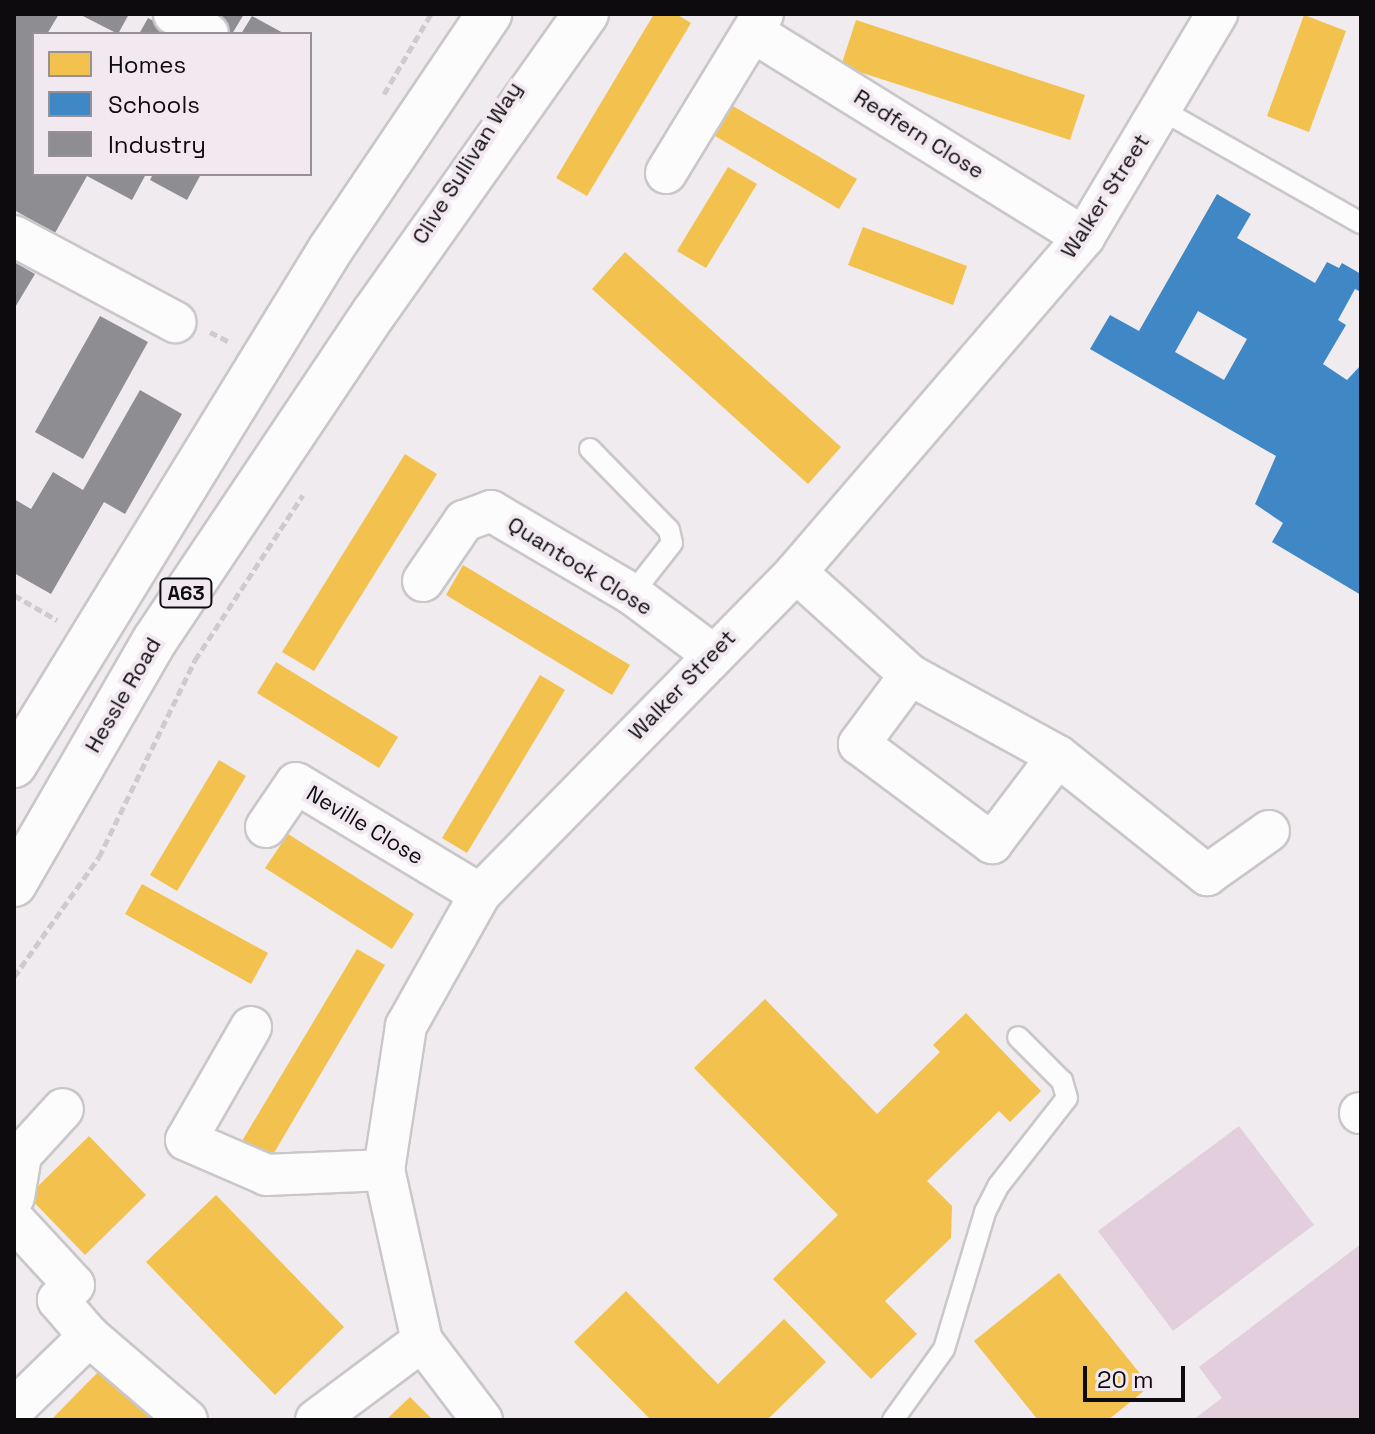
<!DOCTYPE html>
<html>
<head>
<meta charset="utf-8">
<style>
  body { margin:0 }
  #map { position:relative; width:1375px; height:1434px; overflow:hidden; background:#f0ebef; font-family:"Space Grotesk",sans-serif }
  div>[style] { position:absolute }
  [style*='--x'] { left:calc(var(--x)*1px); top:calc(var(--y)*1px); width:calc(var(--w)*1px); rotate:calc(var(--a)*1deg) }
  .green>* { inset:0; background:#e3cede }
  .homes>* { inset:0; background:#f2c14e }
  .schools>* { inset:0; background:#3f88c5 }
  .industry>* { inset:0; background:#8d8d92 }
  .path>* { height:5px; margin-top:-2.5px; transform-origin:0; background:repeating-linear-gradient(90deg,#cdcccd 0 8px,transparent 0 12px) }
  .roads { filter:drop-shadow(2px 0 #cac7c9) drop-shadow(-2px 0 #cac7c9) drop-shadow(0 2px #cac7c9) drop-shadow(0 -2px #cac7c9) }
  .service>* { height:20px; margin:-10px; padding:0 10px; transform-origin:10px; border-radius:10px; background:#fdfcfd }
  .minor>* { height:40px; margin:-20px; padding:0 20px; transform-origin:20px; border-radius:20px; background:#fdfcfd }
  .trunk>* { height:44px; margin:-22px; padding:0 22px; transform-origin:22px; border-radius:22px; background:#fdfcfd }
  span { translate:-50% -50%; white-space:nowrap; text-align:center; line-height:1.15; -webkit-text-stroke:8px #f2e9f0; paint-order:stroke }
  .shield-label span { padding:2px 6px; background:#f2e9f0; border:2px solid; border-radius:6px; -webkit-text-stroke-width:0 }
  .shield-label { font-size:20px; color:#0e0b0e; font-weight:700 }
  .street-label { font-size:22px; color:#0e0b0e }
  .frame { position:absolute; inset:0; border:16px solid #0e0b0e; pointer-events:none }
  .legend { position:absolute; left:32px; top:32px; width:280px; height:144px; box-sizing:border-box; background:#f2e9f0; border:2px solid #979096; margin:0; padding:10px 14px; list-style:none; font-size:24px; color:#0e0b0e }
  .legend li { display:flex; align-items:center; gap:16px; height:40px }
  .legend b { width:40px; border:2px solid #979096 }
  .scale { position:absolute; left:1083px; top:1366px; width:102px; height:36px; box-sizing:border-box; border:4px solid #0e0b0e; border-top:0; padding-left:10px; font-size:24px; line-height:28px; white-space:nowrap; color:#0e0b0e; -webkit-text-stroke:6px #f2e9f0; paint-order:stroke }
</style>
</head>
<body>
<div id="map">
  <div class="green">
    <i style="clip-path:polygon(1239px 1126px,1314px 1225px,1173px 1331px,1098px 1231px)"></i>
    <i style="clip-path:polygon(1361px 1244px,1361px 1420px,1193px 1420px,1222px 1398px,1199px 1367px)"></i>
  </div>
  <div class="homes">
    <i style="clip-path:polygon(654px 14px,676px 14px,691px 23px,587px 196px,556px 178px)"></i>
    <i style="clip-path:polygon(1304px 15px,1346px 31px,1309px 132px,1267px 116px)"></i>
    <i style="clip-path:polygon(856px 20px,1085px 95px,1070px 140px,841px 66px)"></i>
    <i style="clip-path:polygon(733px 106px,857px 179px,839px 209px,715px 136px)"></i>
    <i style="clip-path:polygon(728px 167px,757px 184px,706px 268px,677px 251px)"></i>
    <i style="clip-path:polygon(863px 227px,967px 266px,953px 305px,848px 265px)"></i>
    <i style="clip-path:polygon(625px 252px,841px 447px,808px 484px,592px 289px)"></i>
    <i style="clip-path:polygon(405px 454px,437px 474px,314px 671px,282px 652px)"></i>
    <i style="clip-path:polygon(463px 565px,630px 665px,612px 695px,446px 595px)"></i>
    <i style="clip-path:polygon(276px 662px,398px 737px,379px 768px,257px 693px)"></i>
    <i style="clip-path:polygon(540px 675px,565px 690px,467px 853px,442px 838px)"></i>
    <i style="clip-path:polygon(219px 760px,246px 776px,177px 891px,150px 875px)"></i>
    <i style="clip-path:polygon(288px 834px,414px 914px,392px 949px,265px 868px)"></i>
    <i style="clip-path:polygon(142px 884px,268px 953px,251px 984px,125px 914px)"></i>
    <i style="clip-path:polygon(357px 949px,385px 965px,268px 1163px,239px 1146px)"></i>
    <i style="clip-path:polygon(765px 999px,877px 1114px,940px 1052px,933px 1045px,966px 1013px,1041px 1091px,1010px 1122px,999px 1111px,927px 1181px,952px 1206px,951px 1238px,885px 1301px,917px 1334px,871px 1379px,773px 1279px,838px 1215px,694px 1068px)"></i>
    <i style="clip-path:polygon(89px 1136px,146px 1195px,85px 1255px,28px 1196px)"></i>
    <i style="clip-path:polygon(216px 1195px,344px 1327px,275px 1395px,146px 1262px)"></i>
    <i style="clip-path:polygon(1059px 1273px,1150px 1386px,1108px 1420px,1038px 1420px,974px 1341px)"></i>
    <i style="clip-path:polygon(626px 1291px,718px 1384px,784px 1319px,826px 1362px,767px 1420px,651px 1420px,574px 1342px)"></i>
    <i style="clip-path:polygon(101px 1369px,152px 1420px,51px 1420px)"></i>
    <i style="clip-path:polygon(410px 1397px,433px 1420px,386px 1420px)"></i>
  </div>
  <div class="schools">
    <i style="clip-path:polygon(evenodd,1217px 194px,1251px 214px,1237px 238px,1315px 283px,1327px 262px,1339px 268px,1342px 263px,1361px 274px,1361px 292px,1355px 289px,1338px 320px,1346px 325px,1323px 364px,1347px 380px,1361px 365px,1361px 595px,1272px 542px,1283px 523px,1255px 504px,1276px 456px,1090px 349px,1110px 315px,1139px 331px,1217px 194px,1198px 311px,1247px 339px,1224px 380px,1175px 352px,1198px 311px)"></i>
  </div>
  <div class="industry">
    <i style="clip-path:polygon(14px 14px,59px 14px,47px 34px,34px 34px,34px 174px,146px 174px,132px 200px,87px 176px,55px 233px,14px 210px)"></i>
    <i style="clip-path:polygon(79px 14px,129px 14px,118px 34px)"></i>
    <i style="clip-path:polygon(197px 14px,244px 14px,232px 34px)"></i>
    <i style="clip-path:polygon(252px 16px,285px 34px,241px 34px)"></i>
    <i style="clip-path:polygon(148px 18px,177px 34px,139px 34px)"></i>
    <i style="clip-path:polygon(153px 174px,201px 174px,187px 200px,150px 180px)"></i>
    <i style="clip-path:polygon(14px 262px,35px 274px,14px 309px)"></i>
    <i style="clip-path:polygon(100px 316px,148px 342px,83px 459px,35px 432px)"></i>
    <i style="clip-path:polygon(140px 390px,182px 414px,125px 514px,104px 502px,51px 594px,14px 573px,14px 499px,31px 509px,53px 472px,83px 490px)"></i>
  </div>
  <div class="path">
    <i style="--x:384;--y:94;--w:93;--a:-59.6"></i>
    <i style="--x:210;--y:332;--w:22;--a:27"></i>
    <i style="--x:14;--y:595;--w:50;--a:30.2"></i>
    <i style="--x:14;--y:977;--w:147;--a:-54.7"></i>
    <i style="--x:99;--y:857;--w:219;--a:-64"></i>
    <i style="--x:195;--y:660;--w:197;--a:-56.8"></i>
  </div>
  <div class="roads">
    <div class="service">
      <i style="--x:1160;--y:109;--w:231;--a:29.6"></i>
      <i style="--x:590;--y:449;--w:113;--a:45.7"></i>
      <i style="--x:669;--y:530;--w:13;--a:77"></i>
      <i style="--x:672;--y:543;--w:65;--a:128.1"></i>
      <i style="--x:893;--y:1420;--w:87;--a:-54.3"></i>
      <i style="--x:944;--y:1349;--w:143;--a:-73.3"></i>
      <i style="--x:985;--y:1212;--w:30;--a:-63"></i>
      <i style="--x:999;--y:1185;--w:110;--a:-52"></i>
      <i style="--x:1067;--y:1098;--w:18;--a:-106"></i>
      <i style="--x:1062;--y:1081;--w:62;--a:-135"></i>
    </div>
    <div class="minor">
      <i style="--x:174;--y:14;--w:39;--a:30"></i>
      <i style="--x:753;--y:32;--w:389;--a:31.8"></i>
      <i style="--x:666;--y:173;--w:186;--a:-58.6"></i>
      <i style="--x:14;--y:236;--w:183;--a:28.1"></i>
      <i style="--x:796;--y:572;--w:154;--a:42.1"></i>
      <i style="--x:910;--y:675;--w:169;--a:28.7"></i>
      <i style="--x:1058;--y:756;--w:191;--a:38.6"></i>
      <i style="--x:1207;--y:875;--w:76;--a:-35.4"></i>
      <i style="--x:423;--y:581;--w:73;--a:-55.7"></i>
      <i style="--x:464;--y:521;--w:29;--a:-20"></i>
      <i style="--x:491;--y:511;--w:164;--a:30.5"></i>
      <i style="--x:632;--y:594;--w:100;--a:36.9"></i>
      <i style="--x:910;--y:675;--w:86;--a:126.5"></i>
      <i style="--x:859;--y:744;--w:166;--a:36.7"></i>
      <i style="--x:992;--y:843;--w:109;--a:-52.8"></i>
      <i style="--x:266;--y:827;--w:53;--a:-55.7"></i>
      <i style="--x:296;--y:783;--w:215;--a:31.1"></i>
      <i style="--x:251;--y:1027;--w:130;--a:119.9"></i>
      <i style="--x:186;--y:1140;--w:88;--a:23.4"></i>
      <i style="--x:267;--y:1175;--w:117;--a:-2.4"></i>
      <i style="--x:1360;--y:1113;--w:1;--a:0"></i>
      <i style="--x:14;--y:1197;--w:43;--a:-80.5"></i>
      <i style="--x:21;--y:1155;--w:62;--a:-47.6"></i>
      <i style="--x:14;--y:1220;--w:88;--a:47.3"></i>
      <i style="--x:74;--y:1285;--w:22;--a:137"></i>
      <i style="--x:58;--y:1300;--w:48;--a:49.3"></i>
      <i style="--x:89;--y:1336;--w:129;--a:40.6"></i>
      <i style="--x:14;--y:1409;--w:105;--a:-44.2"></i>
      <i style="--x:316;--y:1420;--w:132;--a:-36.7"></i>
      <i style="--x:482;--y:1420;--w:99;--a:-127.2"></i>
      <i style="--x:422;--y:1341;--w:175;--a:-102.5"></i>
      <i style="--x:384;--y:1170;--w:146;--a:-81.3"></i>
      <i style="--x:406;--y:1026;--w:151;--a:-60.7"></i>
      <i style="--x:480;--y:894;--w:451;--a:-45.5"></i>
      <i style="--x:796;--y:572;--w:442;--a:-49.3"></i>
      <i style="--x:1084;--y:237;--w:260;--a:-59.2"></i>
    </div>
    <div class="trunk">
      <i style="--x:14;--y:765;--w:604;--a:-58.47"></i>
      <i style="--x:330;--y:250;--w:285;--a:-56"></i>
      <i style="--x:14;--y:884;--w:282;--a:-60"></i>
      <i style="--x:155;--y:640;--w:394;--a:-56.2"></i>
      <i style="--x:374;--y:313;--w:367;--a:-54.7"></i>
    </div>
  </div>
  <div class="shield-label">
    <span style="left:186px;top:593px">A63</span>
  </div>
  <div class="street-label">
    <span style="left:919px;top:134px;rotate:32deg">Redfern Close</span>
    <span style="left:467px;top:163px;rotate:-58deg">Clive Sullivan Way</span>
    <span style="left:1105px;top:196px;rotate:-57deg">Walker Street</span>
    <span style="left:580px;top:566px;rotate:32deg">Quantock Close</span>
    <span style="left:682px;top:685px;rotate:-46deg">Walker Street</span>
    <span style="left:123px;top:695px;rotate:-60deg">Hessle Road</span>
    <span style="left:365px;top:825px;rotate:31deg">Neville Close</span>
  </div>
  <div class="frame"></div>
  <ul class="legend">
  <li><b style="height:22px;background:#f2c14e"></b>Homes</li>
  <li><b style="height:22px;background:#3f88c5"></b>Schools</li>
  <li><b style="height:22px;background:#8d8d92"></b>Industry</li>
  </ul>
  <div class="scale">20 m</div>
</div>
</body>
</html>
